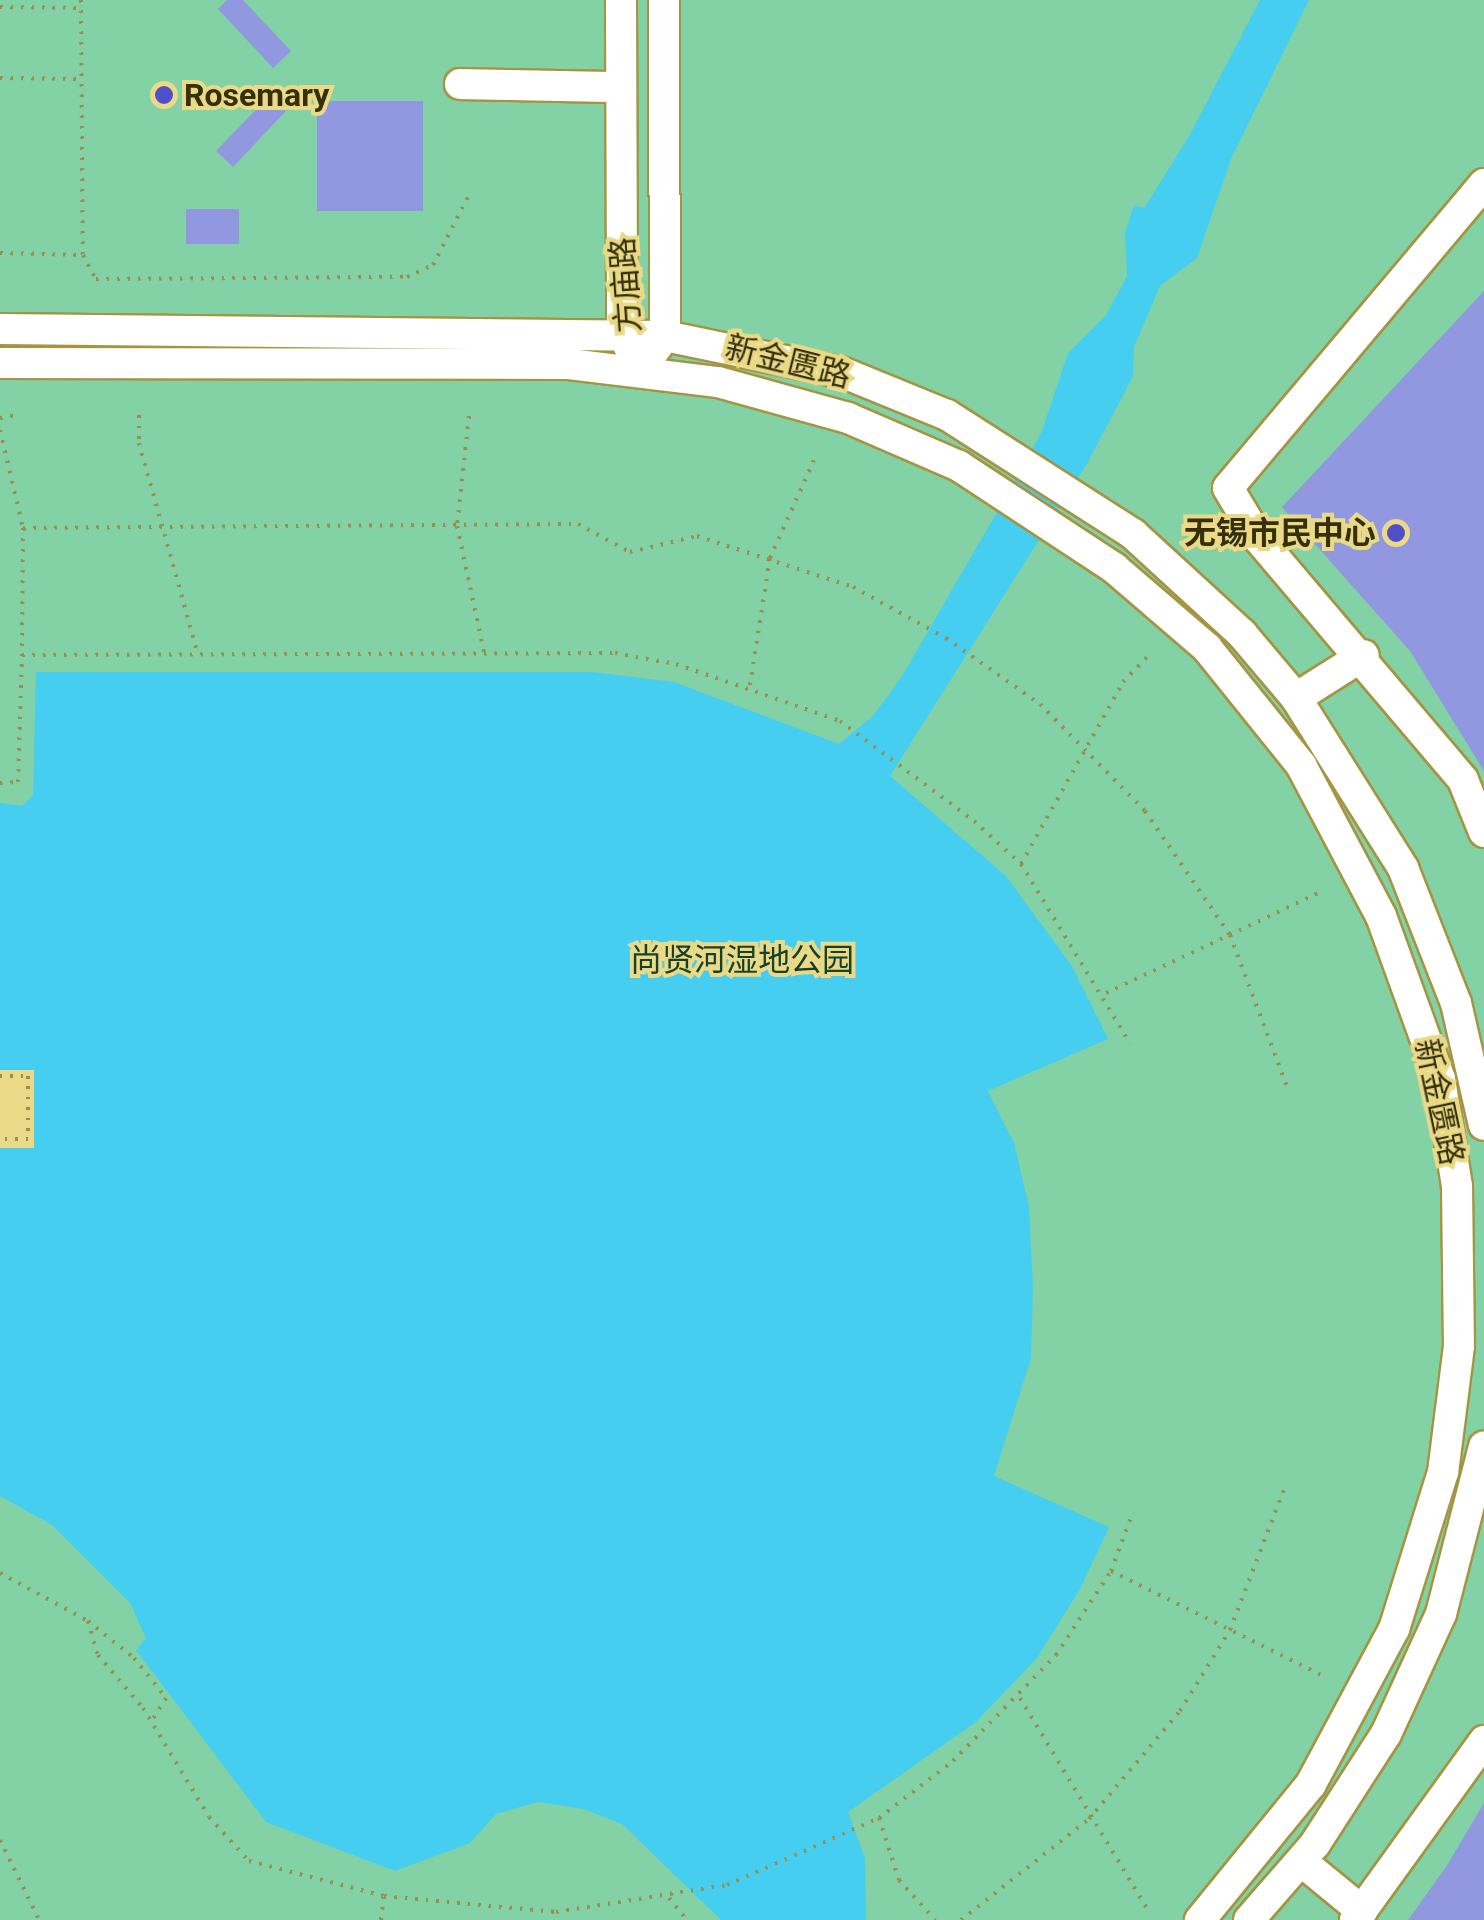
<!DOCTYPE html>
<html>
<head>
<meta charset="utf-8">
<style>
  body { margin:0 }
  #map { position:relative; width:1484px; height:1920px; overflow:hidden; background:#eada87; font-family:Roboto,"Noto Sans SC",sans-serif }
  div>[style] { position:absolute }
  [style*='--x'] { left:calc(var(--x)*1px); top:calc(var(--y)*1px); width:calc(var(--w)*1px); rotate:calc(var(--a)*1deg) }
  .green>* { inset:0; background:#82d2a5 }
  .water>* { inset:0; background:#46cef1 }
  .pier>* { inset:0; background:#eada87 }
  .building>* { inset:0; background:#9198e0 }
  .path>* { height:4px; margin-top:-2px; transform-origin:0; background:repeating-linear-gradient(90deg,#9a8e50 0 2.5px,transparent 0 10.5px) }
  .roads { filter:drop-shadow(2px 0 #a59542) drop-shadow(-2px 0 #a59542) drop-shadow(0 2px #a59542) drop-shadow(0 -2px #a59542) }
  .minor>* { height:30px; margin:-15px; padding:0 15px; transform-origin:15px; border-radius:15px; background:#fff }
  .dots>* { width:28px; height:28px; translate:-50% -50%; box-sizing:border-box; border:5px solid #eada87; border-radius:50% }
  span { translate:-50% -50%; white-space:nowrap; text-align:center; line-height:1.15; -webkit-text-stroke:8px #eada87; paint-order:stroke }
  .poi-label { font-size:32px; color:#362f0c; font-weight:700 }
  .left { translate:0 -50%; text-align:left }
  .right { translate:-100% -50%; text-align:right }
  .street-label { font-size:32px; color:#362f0c }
  .park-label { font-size:32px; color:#15412b }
</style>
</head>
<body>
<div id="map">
  <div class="green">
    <i style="clip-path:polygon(0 0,1484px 0,1484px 1920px,0 1920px)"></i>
  </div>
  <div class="water">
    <i style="clip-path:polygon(1260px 0,1309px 0,1231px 159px,1197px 258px,1160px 286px,1134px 347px,1133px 376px,1087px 464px,890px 776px,1006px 876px,1072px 966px,1108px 1039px,988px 1091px,1014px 1143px,1029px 1206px,1033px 1287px,1031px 1358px,994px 1476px,1109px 1527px,1080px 1589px,1037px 1658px,976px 1722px,848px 1812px,865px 1858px,866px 1920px,721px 1920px,622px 1824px,584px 1809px,538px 1802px,496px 1814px,470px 1843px,395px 1871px,266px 1822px,136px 1650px,146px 1638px,130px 1603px,52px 1525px,0 1496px,0 803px,22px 806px,33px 795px,36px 672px,593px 672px,674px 682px,839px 744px,873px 716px,902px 676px,993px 519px,1042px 431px,1068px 353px,1106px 315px,1127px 276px,1125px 232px,1134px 205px,1144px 208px,1188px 138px)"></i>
  </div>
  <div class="pier">
    <i style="clip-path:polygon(0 1070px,34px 1070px,34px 1148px,0 1148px)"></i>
  </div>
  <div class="building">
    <i style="clip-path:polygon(227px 0,243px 0,291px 51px,273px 68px,218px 9px)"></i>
    <i style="clip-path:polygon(270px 95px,286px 111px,233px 167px,216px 151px)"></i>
    <i style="clip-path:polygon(317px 101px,423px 101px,423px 211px,317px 211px)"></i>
    <i style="clip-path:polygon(186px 209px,239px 209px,239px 244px,186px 244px)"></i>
    <i style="clip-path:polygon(1484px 291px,1484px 771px,1410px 651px,1282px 507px)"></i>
    <i style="clip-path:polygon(1484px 1803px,1484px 1920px,1408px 1920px,1446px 1867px)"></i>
  </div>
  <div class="path">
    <i style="--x:81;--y:0;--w:255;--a:89.6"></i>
    <i style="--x:83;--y:255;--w:27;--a:62"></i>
    <i style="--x:96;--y:279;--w:311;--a:-0.4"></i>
    <i style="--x:407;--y:277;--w:29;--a:-25"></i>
    <i style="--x:433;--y:265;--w:81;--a:-62.8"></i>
    <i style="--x:0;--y:7;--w:80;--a:0.7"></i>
    <i style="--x:0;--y:78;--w:82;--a:0.7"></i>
    <i style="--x:0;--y:253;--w:83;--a:1.4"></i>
    <i style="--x:139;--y:415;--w:28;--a:90"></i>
    <i style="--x:139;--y:443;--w:219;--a:74.4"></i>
    <i style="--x:469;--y:416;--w:111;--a:96.2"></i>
    <i style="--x:457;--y:526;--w:129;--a:77.9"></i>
    <i style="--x:0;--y:418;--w:17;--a:-10"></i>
    <i style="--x:0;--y:430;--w:101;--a:76.8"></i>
    <i style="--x:23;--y:528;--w:127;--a:90.5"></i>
    <i style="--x:23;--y:528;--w:555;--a:-0.41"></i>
    <i style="--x:578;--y:524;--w:59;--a:28.3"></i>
    <i style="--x:630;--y:552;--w:69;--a:-13.4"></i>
    <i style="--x:697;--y:536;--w:164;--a:18.1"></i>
    <i style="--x:853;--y:587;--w:106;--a:28.7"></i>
    <i style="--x:946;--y:638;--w:115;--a:35.1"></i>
    <i style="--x:1040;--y:704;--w:150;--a:45.5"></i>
    <i style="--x:1145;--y:811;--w:150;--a:55.6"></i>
    <i style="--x:1230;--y:935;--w:165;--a:69.4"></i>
    <i style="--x:750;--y:685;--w:129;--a:-81.1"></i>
    <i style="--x:770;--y:558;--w:107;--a:-65.8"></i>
    <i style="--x:0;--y:783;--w:18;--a:-3"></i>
    <i style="--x:18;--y:782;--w:127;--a:-88.2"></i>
    <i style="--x:22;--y:655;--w:593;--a:-0.19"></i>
    <i style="--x:615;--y:653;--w:62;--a:10.2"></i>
    <i style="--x:676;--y:664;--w:174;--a:19.2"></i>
    <i style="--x:840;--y:721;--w:167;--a:36.7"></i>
    <i style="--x:974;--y:821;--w:64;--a:42.5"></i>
    <i style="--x:1021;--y:864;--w:210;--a:58.7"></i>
    <i style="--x:1021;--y:864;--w:209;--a:-60.7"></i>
    <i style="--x:1123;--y:682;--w:37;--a:-46"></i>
    <i style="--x:1106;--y:993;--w:240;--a:-25.2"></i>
    <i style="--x:0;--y:1076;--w:28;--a:0"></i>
    <i style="--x:28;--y:1076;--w:63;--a:90"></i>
    <i style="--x:28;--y:1139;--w:28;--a:180"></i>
    <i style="--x:1111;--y:1571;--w:237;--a:26.3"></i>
    <i style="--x:0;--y:1573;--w:100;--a:28.6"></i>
    <i style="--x:88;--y:1621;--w:35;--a:74"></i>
    <i style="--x:98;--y:1655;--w:70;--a:49.7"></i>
    <i style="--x:143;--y:1708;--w:127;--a:58.8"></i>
    <i style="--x:209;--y:1817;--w:59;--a:47.7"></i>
    <i style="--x:249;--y:1861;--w:139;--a:14.5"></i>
    <i style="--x:384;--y:1896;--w:173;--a:5.3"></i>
    <i style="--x:556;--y:1912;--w:173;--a:-9"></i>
    <i style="--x:727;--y:1885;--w:166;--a:-23.8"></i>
    <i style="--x:879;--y:1818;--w:93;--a:-37.6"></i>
    <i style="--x:953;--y:1761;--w:148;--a:-45.8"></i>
    <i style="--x:1056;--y:1655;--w:100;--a:-56.8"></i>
    <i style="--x:1111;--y:1571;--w:63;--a:-69.6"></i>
    <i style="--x:88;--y:1621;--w:59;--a:38.8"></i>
    <i style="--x:134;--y:1658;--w:51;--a:51.3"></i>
    <i style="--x:166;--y:1698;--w:28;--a:122"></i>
    <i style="--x:1020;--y:1698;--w:248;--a:58.9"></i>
    <i style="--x:879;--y:1818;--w:65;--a:72.1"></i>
    <i style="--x:899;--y:1880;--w:54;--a:48"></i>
    <i style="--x:0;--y:1840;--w:89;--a:64"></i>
    <i style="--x:669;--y:1898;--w:28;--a:51"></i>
    <i style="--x:381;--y:1920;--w:24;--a:-83"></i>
    <i style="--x:961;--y:1920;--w:163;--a:-38.3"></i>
    <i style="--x:1089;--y:1819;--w:141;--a:-49.9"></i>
    <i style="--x:1180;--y:1711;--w:95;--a:-58.3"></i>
    <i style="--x:1230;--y:1630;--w:153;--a:-69"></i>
  </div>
  <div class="roads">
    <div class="minor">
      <i style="--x:621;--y:0;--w:334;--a:89.8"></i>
      <i style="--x:622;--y:334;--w:18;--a:61"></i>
      <i style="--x:460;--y:84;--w:161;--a:1.1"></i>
      <i style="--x:1484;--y:184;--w:397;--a:130.1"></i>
      <i style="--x:1228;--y:488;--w:58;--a:59"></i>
      <i style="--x:1258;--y:538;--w:317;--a:49.7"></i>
      <i style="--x:1463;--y:780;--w:56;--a:68"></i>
      <i style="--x:0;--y:329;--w:665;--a:0.6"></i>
      <i style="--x:665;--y:336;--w:183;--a:11.7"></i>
      <i style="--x:844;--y:373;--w:111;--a:22.2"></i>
      <i style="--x:947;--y:415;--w:221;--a:32.6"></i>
      <i style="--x:1133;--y:534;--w:148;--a:42.5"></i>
      <i style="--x:1242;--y:634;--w:84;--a:49.8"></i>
      <i style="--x:1296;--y:698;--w:201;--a:57.8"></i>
      <i style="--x:1403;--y:868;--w:145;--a:68.6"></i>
      <i style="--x:1456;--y:1003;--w:125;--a:77.1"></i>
      <i style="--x:654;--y:351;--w:19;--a:-54"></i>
      <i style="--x:665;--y:336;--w:336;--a:-90.2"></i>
      <i style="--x:0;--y:363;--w:569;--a:0.1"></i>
      <i style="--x:569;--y:364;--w:150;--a:6.9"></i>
      <i style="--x:718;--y:382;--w:135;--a:15.5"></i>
      <i style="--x:848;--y:418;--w:121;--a:23.4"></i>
      <i style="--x:959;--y:466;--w:186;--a:33.3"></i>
      <i style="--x:1114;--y:568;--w:123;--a:40.7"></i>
      <i style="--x:1207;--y:648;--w:150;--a:51.2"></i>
      <i style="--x:1301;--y:765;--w:171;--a:62.1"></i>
      <i style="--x:1381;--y:916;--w:173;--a:70.1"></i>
      <i style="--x:1440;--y:1079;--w:108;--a:81"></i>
      <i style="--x:1457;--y:1186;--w:160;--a:89.3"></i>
      <i style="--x:1459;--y:1346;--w:127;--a:97.2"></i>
      <i style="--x:1443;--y:1472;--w:164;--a:107.3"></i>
      <i style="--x:1394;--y:1629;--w:176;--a:118.2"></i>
      <i style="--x:1311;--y:1784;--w:176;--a:129.2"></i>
      <i style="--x:1296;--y:698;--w:80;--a:-32.3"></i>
      <i style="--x:1301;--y:1861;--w:79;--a:39.3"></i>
      <i style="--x:1249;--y:1920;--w:101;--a:-49"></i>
      <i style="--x:1315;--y:1844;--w:131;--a:-57.2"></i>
      <i style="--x:1386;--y:1734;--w:132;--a:-65.4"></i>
      <i style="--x:1441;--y:1614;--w:173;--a:-75.6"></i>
      <i style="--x:1355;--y:1920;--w:221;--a:-54.2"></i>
    </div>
  </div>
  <div class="dots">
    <i style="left:164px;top:95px;background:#514fc6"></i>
    <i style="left:1396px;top:533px;background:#514fc6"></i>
  </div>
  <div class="poi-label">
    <span class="left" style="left:184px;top:95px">Rosemary</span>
    <span class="right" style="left:1376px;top:533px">无锡市民中心</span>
  </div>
  <div class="street-label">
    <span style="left:626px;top:285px;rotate:-94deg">方庙路</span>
    <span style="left:788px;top:362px;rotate:14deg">新金匮路</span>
    <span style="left:1439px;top:1102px;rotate:78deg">新金匮路</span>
  </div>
  <div class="park-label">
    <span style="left:742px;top:960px">尚贤河湿地公园</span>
  </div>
</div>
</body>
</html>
